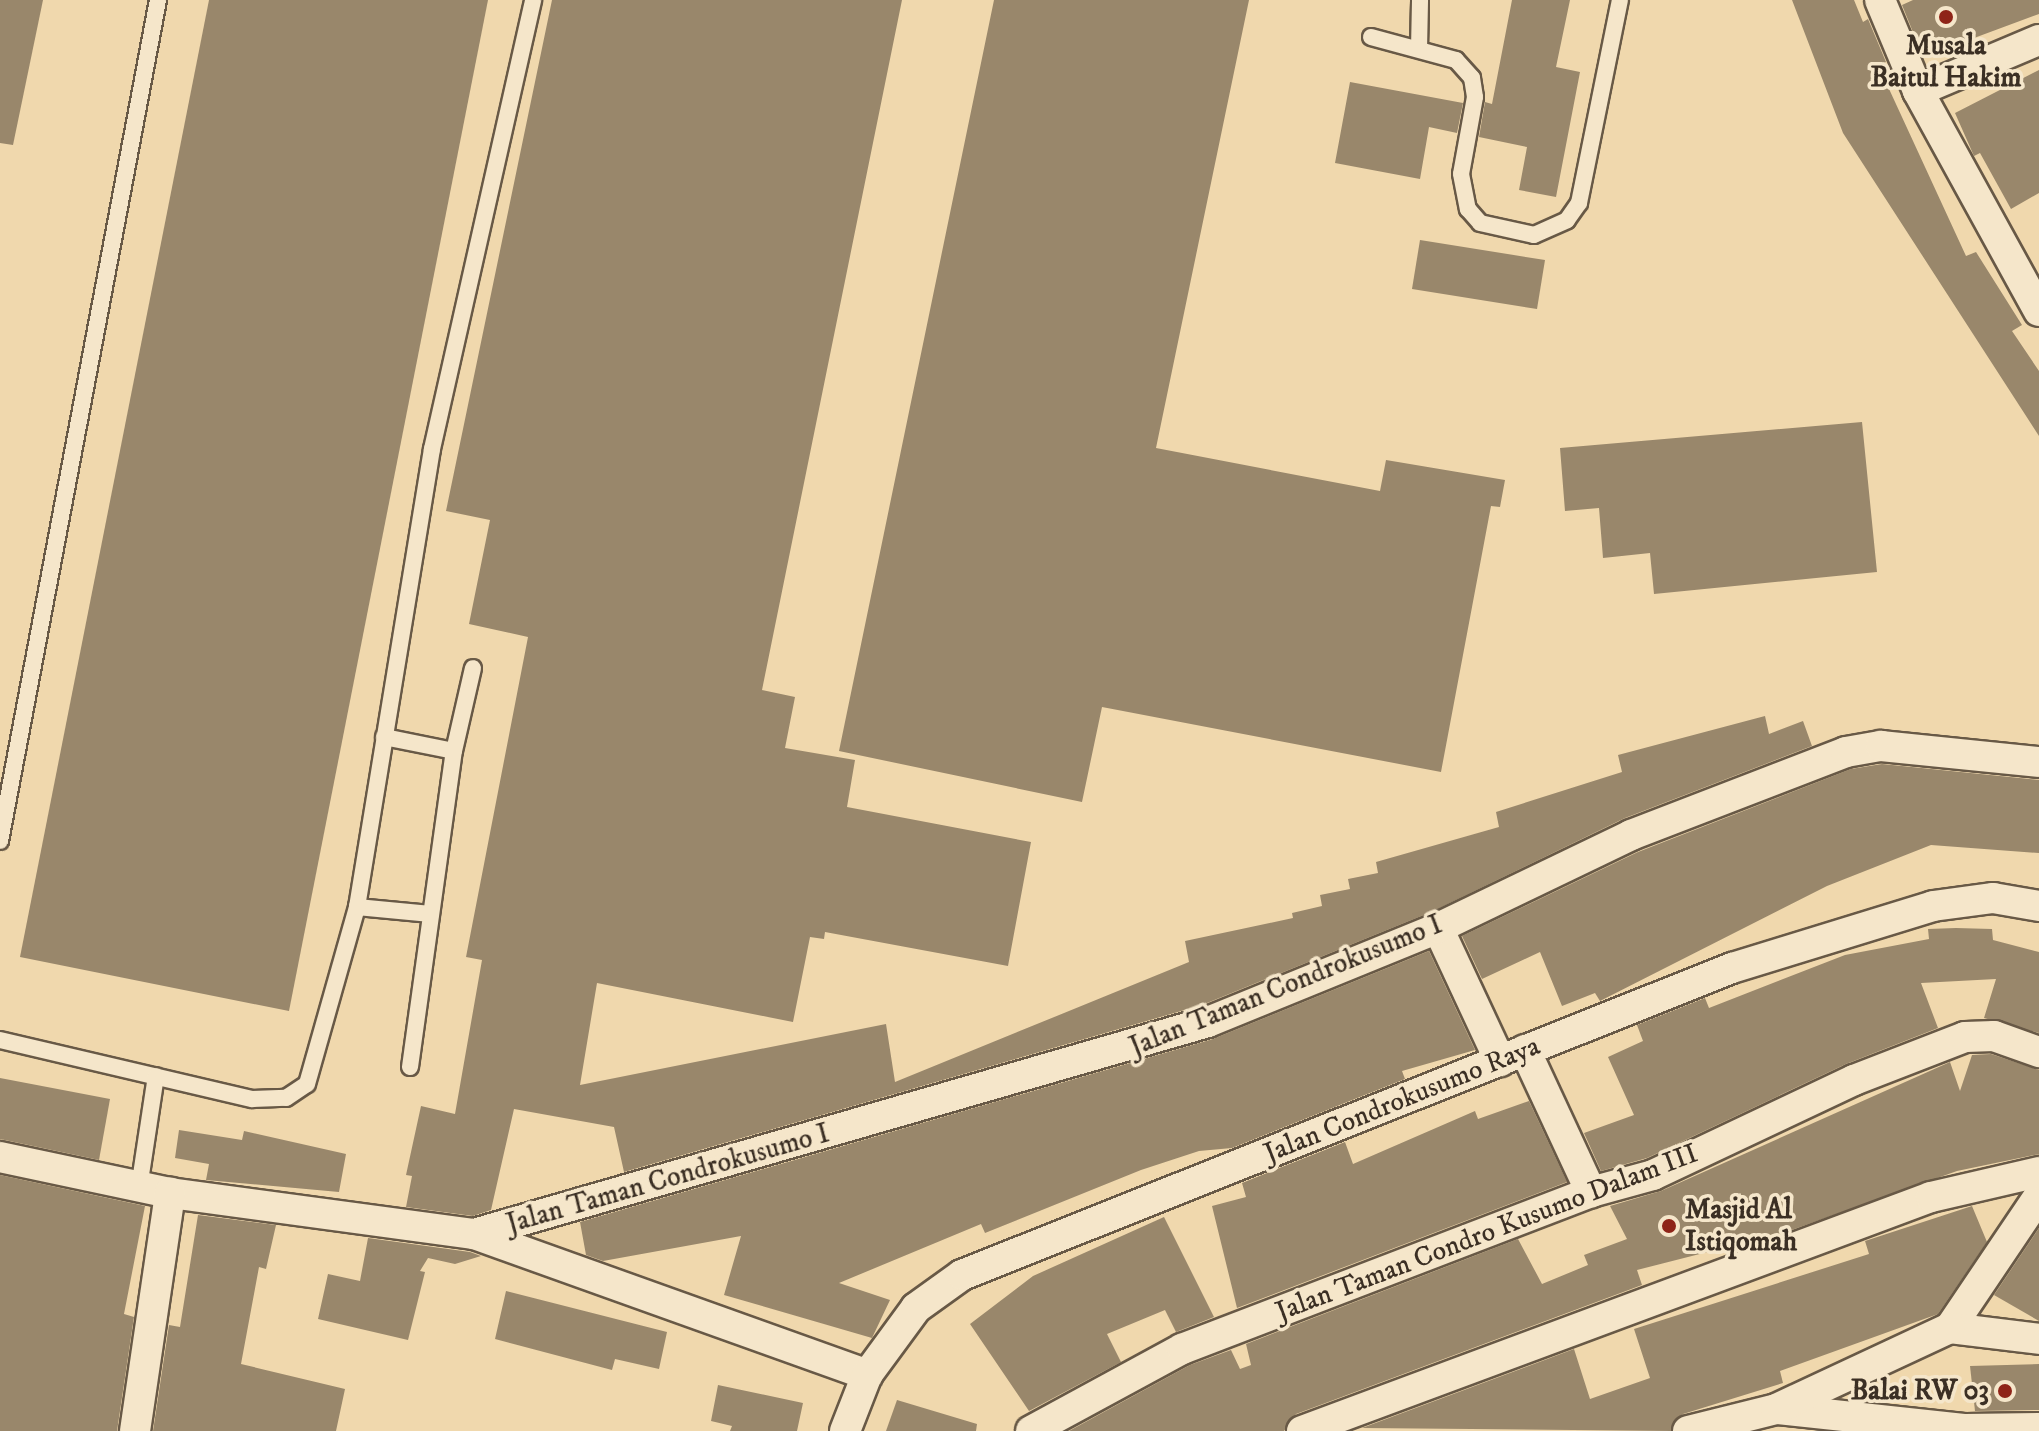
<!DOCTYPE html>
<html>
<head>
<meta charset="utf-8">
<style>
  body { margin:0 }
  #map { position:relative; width:2039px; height:1431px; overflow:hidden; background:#f0d8ad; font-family:"IM FELL DW Pica",serif }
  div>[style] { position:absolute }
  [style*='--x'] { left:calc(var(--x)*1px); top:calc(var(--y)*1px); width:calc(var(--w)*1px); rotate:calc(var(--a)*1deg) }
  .building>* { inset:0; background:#99876b }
  .roads { filter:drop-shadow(2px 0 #685946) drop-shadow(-2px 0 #685946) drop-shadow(0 2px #685946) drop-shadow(0 -2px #685946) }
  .lane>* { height:16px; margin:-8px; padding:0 8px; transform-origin:8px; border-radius:8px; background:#f5e6ca }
  .street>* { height:30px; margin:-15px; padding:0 15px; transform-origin:15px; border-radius:15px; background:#f5e6ca }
  .dots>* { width:22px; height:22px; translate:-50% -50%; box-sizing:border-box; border:4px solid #f5e6ca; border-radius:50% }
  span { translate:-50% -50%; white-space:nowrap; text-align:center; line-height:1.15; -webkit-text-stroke:7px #f5e6ca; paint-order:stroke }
  .poi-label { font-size:28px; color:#3b2f24; font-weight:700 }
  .left { translate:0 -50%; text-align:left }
  .right { translate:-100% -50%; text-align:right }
  .street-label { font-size:28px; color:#3b2f24 }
</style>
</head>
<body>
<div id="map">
  <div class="building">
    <i style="clip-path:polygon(0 0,43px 0,13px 145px,0 143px)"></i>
    <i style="clip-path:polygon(209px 0,488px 0,289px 1011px,20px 957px)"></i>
    <i style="clip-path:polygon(552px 0,902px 0,762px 690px,795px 697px,785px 748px,855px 760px,847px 807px,1031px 842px,1008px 966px,825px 932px,824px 939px,810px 937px,793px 1022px,597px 983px,580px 1085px,886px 1024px,895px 1082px,1189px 962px,1185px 941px,1293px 918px,1292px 913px,1322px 906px,1320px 895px,1350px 889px,1348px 879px,1378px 873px,1376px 862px,1499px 827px,1496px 812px,1622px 772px,1618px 755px,1765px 716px,1769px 734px,1803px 721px,1812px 746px,1625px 818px,1431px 912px,1202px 1005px,624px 1172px,614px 1127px,514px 1109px,491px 1210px,473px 1216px,406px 1207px,412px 1176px,406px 1175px,421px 1106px,455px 1114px,482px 960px,466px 957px,528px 637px,469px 624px,490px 520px,446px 511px)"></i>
    <i style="clip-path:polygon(994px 0,1249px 0,1156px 448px,1380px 491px,1386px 460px,1505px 480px,1500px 507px,1491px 506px,1441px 772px,1102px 707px,1082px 802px,839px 751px)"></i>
    <i style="clip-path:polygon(1512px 0,1570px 0,1556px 67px,1580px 72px,1556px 197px,1519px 190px,1527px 147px,1479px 137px,1485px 102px,1492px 104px)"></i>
    <i style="clip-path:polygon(1792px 0,1854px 0,1863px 22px,1868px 19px,1886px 62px,1878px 65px,1966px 256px,1976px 252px,2022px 325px,2012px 331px,2039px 371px,2039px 436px,1843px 133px)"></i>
    <i style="clip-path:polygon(1913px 0,2039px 0,2039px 14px,1931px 54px,1926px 44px,1919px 47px,1902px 5px)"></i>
    <i style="clip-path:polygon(2039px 70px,2039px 193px,2011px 209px,1980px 153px,1974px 156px,1955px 113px)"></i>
    <i style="clip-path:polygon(1350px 82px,1463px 103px,1457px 133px,1429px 127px,1420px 179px,1335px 163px)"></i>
    <i style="clip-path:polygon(1420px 240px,1545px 260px,1537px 309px,1412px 289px)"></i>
    <i style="clip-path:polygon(1862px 422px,1877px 572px,1654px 594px,1650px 553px,1603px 558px,1599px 508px,1565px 511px,1560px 448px)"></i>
    <i style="clip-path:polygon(1882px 764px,2039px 780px,2039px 853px,1931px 845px,1827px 886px,1600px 1001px,1595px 993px,1562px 1006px,1540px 952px,1482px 979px,1462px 936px,1638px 852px,1851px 769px)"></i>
    <i style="clip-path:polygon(1956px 928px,1992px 929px,1993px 940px,2039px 952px,2039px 1033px,1984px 1018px,1996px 979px,1921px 983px,1938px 1028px,1846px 1064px,1647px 1158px,1601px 1171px,1584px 1133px,1634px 1115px,1608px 1057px,1643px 1041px,1637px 1025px,1705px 998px,1709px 1008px,1845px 955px,1929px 939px,1928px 929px)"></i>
    <i style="clip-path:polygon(1429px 951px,1475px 1050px,1402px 1071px,1405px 1079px,1232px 1148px,1199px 1151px,1141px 1170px,985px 1233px,981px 1224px,839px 1283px,890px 1300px,872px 1338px,724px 1295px,741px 1236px,603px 1261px,586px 1255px,580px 1222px,1213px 1039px)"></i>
    <i style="clip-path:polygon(1991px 1054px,2039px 1070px,2039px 1154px,1957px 1171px,1786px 1232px,1637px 1270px,1642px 1285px,1296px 1414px,1284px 1431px,1069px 1431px,1190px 1365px,1231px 1350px,1240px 1369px,1251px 1365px,1246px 1344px,1518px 1239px,1542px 1284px,1588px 1265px,1584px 1255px,1627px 1239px,1610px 1206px,1661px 1191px,1950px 1062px,1960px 1091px,1972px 1055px)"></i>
    <i style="clip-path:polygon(0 1078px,110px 1099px,99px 1160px,0 1139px)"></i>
    <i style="clip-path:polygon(1529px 1101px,1567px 1182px,1237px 1308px,1212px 1206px,1246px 1197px,1242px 1183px,1345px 1142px,1353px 1164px,1475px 1111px,1478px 1119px)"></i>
    <i style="clip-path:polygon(179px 1130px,242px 1140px,244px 1131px,346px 1154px,339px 1192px,206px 1180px,209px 1164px,175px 1158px)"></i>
    <i style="clip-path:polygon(0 1175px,145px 1206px,124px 1314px,134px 1317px,117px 1431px,0 1431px)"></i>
    <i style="clip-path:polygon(1972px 1206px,1987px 1242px,1938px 1314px,1780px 1371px,1783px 1383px,1683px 1414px,1671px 1431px,1362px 1428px,1574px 1349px,1590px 1399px,1650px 1378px,1634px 1329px,1869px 1254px,1865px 1241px)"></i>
    <i style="clip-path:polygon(198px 1215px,276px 1225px,266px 1269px,259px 1267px,241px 1364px,345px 1389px,336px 1431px,153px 1431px,169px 1325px,180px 1327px)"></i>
    <i style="clip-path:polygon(1164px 1217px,1214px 1317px,1176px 1332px,1165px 1310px,1107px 1334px,1121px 1362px,1029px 1411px,970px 1324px,1033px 1276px)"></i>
    <i style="clip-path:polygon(2039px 1228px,2039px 1321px,1994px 1295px)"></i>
    <i style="clip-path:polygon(368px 1238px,470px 1252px,481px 1256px,455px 1264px,428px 1258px,420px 1271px,425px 1272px,408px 1340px,318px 1319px,328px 1274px,360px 1281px)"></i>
    <i style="clip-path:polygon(506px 1291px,667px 1332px,659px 1369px,615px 1359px,612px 1370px,495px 1339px)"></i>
    <i style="clip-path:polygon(2039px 1364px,2039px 1410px,1975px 1411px,1970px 1366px)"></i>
    <i style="clip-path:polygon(718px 1385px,803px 1403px,797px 1431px,730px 1431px,732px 1426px,711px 1421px)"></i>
    <i style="clip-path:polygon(897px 1400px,977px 1424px,976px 1431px,886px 1431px)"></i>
  </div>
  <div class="roads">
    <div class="lane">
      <i style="--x:1371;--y:37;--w:88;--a:15.1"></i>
      <i style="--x:1456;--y:60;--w:24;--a:48"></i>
      <i style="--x:1472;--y:78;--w:19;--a:81"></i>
      <i style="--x:1475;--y:97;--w:78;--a:100.3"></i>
      <i style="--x:1461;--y:174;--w:36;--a:79"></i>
      <i style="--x:1468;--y:209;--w:18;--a:49"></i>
      <i style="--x:1480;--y:223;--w:55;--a:12.5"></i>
      <i style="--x:1534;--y:235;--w:36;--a:-24"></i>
      <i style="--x:1567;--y:220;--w:21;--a:-55"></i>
      <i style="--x:1579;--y:203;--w:207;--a:-78.6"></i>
      <i style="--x:1419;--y:49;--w:49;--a:-88.8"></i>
      <i style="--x:384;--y:737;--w:71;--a:11.3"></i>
      <i style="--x:0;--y:841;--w:856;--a:-79.36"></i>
      <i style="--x:357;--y:907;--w:74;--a:5.4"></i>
      <i style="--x:0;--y:1040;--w:259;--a:13.2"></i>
      <i style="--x:252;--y:1099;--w:34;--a:-2"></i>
      <i style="--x:286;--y:1098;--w:25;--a:-34"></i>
      <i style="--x:307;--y:1084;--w:184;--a:-74.2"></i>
      <i style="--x:357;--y:907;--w:464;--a:-80.7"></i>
      <i style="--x:432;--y:449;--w:460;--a:-77.3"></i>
      <i style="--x:410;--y:1067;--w:319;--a:-82.1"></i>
      <i style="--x:454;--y:751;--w:85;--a:-77.1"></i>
      <i style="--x:139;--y:1188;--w:113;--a:-81.4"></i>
    </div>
    <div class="street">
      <i style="--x:1880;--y:0;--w:99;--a:67.3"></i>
      <i style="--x:1918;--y:91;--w:251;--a:61.2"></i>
      <i style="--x:1918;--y:91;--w:131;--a:-22.9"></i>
      <i style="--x:1438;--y:928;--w:147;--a:65"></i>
      <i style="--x:1525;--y:1050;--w:157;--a:65.1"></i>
      <i style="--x:0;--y:1157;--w:174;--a:12"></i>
      <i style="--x:170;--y:1193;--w:307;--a:7.7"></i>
      <i style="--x:474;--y:1234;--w:418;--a:19.7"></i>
      <i style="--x:474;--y:1234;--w:764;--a:-16.11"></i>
      <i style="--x:1208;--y:1022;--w:248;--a:-22.2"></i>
      <i style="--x:1438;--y:928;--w:214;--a:-25.7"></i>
      <i style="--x:1631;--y:835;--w:230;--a:-21.1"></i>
      <i style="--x:1846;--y:752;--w:36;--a:-10"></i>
      <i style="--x:1881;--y:746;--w:159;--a:5.8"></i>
      <i style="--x:1950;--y:1328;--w:159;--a:-56"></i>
      <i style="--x:1950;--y:1328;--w:90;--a:7"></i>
      <i style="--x:1778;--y:1409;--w:189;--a:6.1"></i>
      <i style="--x:1966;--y:1429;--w:73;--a:-0.8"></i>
      <i style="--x:135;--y:1431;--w:241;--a:-81.6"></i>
      <i style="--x:845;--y:1431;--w:60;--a:-68.6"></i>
      <i style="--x:867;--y:1375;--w:83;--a:-53.8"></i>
      <i style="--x:916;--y:1308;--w:57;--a:-35.7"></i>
      <i style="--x:962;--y:1275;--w:829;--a:-21.74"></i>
      <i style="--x:1732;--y:968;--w:210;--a:-17.1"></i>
      <i style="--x:1933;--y:906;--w:61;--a:-7.6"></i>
      <i style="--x:1993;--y:898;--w:47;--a:9.9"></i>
      <i style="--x:1031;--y:1431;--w:172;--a:-28.5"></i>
      <i style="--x:1182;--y:1349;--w:438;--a:-21"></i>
      <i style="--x:1591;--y:1192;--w:64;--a:-15.3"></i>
      <i style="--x:1653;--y:1175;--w:222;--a:-25.3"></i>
      <i style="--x:1854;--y:1080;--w:119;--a:-21.2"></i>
      <i style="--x:1965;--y:1037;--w:29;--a:-2"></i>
      <i style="--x:1994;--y:1036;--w:48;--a:19.6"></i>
      <i style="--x:1302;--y:1431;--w:671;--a:-20.41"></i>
      <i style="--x:1931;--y:1197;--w:111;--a:-13"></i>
      <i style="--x:1688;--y:1431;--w:91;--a:-14"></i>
      <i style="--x:1776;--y:1409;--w:192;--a:-25"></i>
    </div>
  </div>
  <div class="dots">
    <i style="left:1946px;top:17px;background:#8f2418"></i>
    <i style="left:1669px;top:1226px;background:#8f2418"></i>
    <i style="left:2005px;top:1391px;background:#8f2418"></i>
  </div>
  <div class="poi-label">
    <span style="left:1946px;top:62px">Musala<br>Baitul Hakim</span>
    <span class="left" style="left:1685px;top:1226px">Masjid Al<br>Istiqomah</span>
    <span class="right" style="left:1989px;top:1391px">Balai RW 03</span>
  </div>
  <div class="street-label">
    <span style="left:1286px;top:986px;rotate:-22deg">Jalan Taman Condrokusumo I</span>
    <span style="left:1402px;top:1100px;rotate:-22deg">Jalan Condrokusumo Raya</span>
    <span style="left:668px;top:1179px;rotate:-16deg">Jalan Taman Condrokusumo I</span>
    <span style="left:1487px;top:1233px;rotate:-21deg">Jalan Taman Condro Kusumo Dalam III</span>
  </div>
</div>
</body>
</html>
